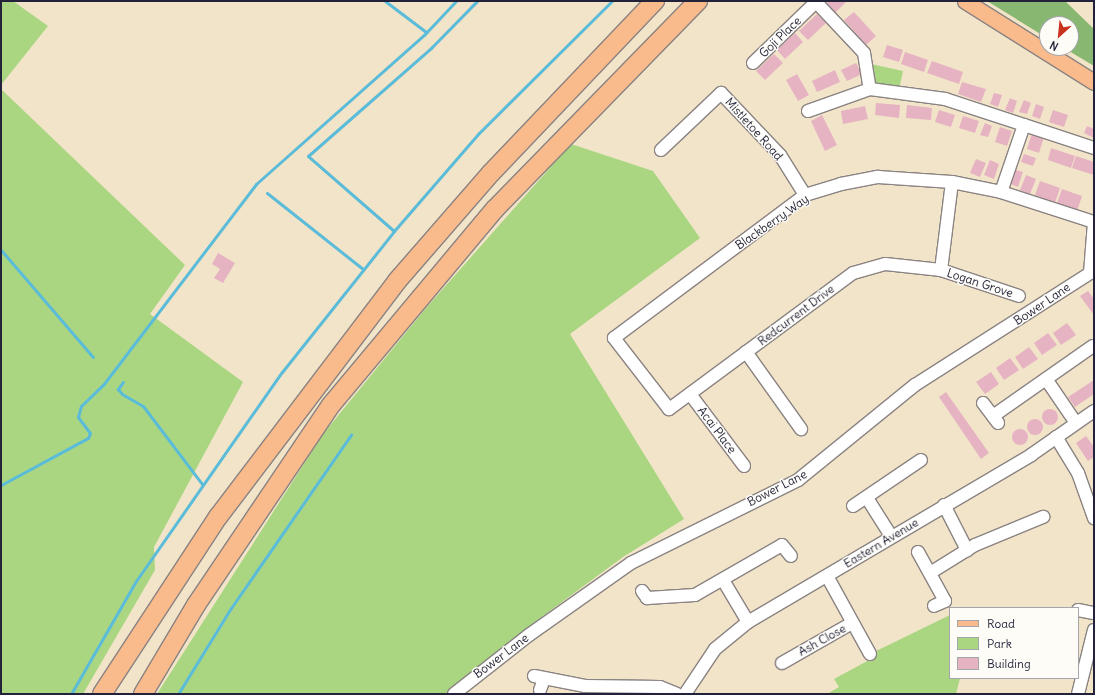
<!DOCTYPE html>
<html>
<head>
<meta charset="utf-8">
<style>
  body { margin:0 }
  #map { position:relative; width:1095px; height:695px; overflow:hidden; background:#f2e4c9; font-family:Delius,sans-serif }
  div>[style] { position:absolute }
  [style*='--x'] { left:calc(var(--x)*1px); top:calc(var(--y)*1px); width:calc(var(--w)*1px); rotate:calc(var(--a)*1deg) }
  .green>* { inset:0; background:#aad682 }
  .forest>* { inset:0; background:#87b770 }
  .stream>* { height:3px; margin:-1.5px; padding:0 1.5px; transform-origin:1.5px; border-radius:1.5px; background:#5bbcd9 }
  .building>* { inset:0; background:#e6b3c2 }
  .round { border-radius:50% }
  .roads { filter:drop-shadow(1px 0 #8a8382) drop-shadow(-1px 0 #8a8382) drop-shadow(0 1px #8a8382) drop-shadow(0 -1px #8a8382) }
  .minor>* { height:12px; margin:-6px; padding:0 6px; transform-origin:6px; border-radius:6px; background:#fff }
  .major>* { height:15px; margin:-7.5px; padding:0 7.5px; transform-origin:7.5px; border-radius:7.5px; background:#fabb8c }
  .highway>* { height:18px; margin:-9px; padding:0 9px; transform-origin:9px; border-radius:9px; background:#fabb8c }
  span { translate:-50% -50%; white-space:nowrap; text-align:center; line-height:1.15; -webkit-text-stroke:3px #fdfcf7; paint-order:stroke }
  .street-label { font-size:12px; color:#22223b }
  .frame { position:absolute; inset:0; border:2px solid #22223b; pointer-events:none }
  .legend { position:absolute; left:949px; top:607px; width:130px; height:72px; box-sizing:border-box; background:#fdfcf7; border:1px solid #a5a5ac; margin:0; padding:5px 7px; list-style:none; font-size:12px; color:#22223b }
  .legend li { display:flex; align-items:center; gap:8px; height:20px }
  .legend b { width:20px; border:1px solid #a5a5ac }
  .north { position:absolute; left:1039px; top:16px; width:40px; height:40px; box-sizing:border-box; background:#fdfcf7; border:1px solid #a5a5ac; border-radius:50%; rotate:207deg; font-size:11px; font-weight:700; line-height:16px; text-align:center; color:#22223b }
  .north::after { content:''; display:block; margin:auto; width:14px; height:18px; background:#c8321e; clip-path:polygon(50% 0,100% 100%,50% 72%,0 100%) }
</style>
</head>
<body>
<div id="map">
  <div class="green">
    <i style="clip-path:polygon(1px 1px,13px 1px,48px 26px,1px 85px)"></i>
    <i style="clip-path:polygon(871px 64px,903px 71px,899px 89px,875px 84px)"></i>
    <i style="clip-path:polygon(1px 89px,185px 265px,150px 314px,243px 382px,154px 547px,155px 570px,83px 694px,1px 694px)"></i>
    <i style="clip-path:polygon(571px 144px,653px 171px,700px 238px,570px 334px,684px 519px,623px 557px,528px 627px,446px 694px,157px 694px,323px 434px,426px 308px)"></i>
    <i style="clip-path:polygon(950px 615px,950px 678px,960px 678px,956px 694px,827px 694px,839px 687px,834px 679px,869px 660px,870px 654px)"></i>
  </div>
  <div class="forest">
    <i style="clip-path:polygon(987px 1px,1065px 1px,1094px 29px,1094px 66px,1064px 48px,1071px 48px,1071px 24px,1047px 24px,1047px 38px)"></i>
  </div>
  <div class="stream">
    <i style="--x:385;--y:1;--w:51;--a:37.1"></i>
    <i style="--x:267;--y:193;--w:122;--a:38.4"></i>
    <i style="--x:394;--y:231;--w:114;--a:-138.9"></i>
    <i style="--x:308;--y:156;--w:164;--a:-41.3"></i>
    <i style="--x:431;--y:48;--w:66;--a:-45.6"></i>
    <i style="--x:1;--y:250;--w:141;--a:49.3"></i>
    <i style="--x:123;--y:382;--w:9;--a:126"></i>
    <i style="--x:118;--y:389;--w:6;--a:51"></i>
    <i style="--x:122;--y:394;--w:24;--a:30"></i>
    <i style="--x:143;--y:406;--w:98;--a:52.9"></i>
    <i style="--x:1;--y:485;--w:99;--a:-28.4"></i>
    <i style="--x:88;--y:438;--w:5;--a:-68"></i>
    <i style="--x:90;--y:433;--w:20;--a:-127"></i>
    <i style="--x:78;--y:417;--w:11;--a:-75"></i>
    <i style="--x:81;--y:406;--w:30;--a:-44"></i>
    <i style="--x:103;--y:385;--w:253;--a:-52.7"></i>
    <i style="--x:256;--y:184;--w:225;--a:-41.6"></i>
    <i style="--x:424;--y:35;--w:47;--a:-46.7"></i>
    <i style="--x:71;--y:694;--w:130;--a:-60.1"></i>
    <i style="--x:136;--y:581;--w:255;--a:-55.1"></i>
    <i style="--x:282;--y:372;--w:180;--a:-51.5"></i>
    <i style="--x:394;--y:231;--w:130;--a:-49.1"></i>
    <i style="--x:479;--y:133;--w:187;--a:-44.8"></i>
    <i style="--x:178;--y:694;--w:101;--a:-58.4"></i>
    <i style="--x:231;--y:608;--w:211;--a:-55.3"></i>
  </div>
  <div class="building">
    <i style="clip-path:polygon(829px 1px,846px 1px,846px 2px,835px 13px,826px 4px)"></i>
    <i style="clip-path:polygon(854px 12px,876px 36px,866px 45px,844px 20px)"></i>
    <i style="clip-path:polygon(817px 14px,826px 23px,808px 40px,799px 31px)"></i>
    <i style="clip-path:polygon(795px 33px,803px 42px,785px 59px,777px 50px)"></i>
    <i style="clip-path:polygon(887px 45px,903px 50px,899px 62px,883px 57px)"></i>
    <i style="clip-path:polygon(905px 52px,928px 60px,924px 72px,901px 64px)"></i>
    <i style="clip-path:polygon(774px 54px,783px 63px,765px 80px,756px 71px)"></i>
    <i style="clip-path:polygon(932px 61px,963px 72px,959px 84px,927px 73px)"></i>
    <i style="clip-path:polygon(856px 63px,862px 74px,847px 81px,841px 70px)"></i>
    <i style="clip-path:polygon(835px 70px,840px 82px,817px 92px,812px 81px)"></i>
    <i style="clip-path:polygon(797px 74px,809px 95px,798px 101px,786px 80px)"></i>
    <i style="clip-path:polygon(962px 82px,986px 89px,981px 102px,958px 94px)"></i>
    <i style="clip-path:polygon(994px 93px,1002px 95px,998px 107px,990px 104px)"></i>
    <i style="clip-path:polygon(1010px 98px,1017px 101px,1013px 113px,1005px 110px)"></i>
    <i style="clip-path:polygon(1024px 100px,1031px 103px,1027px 114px,1019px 112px)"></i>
    <i style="clip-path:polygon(876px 103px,900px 105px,899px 118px,875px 115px)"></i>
    <i style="clip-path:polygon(1036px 104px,1044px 107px,1040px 119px,1032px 116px)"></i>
    <i style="clip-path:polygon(907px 105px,932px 108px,931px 120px,906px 118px)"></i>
    <i style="clip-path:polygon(865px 106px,868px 119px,843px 124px,841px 111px)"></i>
    <i style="clip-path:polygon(939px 110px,955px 115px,951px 127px,935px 122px)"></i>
    <i style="clip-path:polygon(1053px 110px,1068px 115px,1064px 127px,1049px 122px)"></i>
    <i style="clip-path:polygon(822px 115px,837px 145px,825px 151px,811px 121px)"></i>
    <i style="clip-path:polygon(963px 116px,979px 121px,975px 133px,959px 128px)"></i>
    <i style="clip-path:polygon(985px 123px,992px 126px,988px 137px,980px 135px)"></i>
    <i style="clip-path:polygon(1087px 126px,1094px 129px,1094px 138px,1084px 133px)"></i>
    <i style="clip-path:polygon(1000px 127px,1012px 131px,1007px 146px,995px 142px)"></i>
    <i style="clip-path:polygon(1032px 133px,1044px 137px,1039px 153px,1027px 149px)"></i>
    <i style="clip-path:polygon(1051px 148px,1075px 156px,1071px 168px,1048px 160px)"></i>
    <i style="clip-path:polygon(1024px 154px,1036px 158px,1033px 166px,1021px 162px)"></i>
    <i style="clip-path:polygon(1076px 156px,1094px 162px,1094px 175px,1072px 168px)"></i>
    <i style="clip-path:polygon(976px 159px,986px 163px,980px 177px,970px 173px)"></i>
    <i style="clip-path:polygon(990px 160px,999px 164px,994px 179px,984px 175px)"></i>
    <i style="clip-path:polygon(1013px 169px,1023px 172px,1018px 187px,1008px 183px)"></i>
    <i style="clip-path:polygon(1026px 175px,1036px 179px,1030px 194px,1020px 190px)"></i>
    <i style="clip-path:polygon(1040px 181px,1060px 188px,1055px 203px,1035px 195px)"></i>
    <i style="clip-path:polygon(1062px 189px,1082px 196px,1077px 211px,1057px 203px)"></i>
    <i style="clip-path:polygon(218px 253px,235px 263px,223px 283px,214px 278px,220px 269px,212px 264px)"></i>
    <i style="clip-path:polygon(1088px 291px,1094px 299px,1094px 315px,1080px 296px)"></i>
    <i style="clip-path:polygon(1067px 323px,1076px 335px,1061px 345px,1053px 333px)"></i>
    <i style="clip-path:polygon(1048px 333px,1057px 345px,1042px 355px,1034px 343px)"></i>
    <i style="clip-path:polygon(1029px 347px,1038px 359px,1023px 369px,1015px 357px)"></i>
    <i style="clip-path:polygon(1010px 358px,1019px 370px,1004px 380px,996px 368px)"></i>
    <i style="clip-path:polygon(991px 372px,999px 384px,985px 394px,976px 382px)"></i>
    <i style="clip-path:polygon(1094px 380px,1094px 394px,1075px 407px,1068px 397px)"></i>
    <i style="clip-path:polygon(946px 392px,989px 453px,981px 459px,939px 397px)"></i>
    <i class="round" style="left:1042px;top:409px;width:16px;height:16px"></i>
    <i class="round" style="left:1027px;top:419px;width:16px;height:16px"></i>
    <i class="round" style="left:1012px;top:429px;width:16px;height:16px"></i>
    <i style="clip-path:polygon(1086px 436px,1094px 447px,1094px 457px,1088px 461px,1076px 443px)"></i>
  </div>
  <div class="roads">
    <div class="minor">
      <i style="--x:753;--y:63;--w:88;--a:-44.1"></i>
      <i style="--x:816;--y:2;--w:70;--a:46.7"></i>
      <i style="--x:864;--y:53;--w:36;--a:81"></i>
      <i style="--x:808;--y:111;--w:66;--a:-19.5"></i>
      <i style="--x:870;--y:89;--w:76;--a:7.6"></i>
      <i style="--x:945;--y:99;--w:83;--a:18.2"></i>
      <i style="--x:1024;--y:125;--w:71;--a:108.9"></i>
      <i style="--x:1024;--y:125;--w:74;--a:18.2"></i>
      <i style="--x:661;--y:150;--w:83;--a:-43.5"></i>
      <i style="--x:721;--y:93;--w:86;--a:46.4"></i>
      <i style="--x:780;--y:155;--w:47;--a:58"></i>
      <i style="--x:952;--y:182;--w:89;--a:97.1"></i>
      <i style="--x:941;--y:270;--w:56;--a:-173.9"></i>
      <i style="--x:885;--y:264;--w:33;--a:164"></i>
      <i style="--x:853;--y:273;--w:229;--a:143.5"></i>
      <i style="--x:669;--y:409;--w:90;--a:-127.8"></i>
      <i style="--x:614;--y:338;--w:239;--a:-36.8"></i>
      <i style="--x:805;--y:195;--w:38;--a:-17"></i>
      <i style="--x:841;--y:184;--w:38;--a:-11"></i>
      <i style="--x:878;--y:177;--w:74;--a:3.9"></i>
      <i style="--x:952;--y:182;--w:50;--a:11.5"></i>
      <i style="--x:1001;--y:192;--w:98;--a:17.9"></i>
      <i style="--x:941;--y:270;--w:82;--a:18.4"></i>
      <i style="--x:746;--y:352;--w:95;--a:54.5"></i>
      <i style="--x:1046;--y:379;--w:53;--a:55.7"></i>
      <i style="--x:690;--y:394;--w:90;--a:53.1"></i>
      <i style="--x:983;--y:403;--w:25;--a:53"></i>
      <i style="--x:993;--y:416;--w:122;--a:-35"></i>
      <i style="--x:1056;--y:437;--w:42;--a:58.6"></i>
      <i style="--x:1078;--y:473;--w:48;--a:70.4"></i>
      <i style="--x:867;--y:498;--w:45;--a:57.7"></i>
      <i style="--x:944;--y:505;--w:51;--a:62.9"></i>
      <i style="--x:853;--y:506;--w:82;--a:-34.1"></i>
      <i style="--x:918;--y:552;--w:56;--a:61.1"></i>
      <i style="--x:945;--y:601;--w:12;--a:156"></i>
      <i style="--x:930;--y:573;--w:53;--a:-31.9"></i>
      <i style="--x:975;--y:545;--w:74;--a:-22.4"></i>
      <i style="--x:827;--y:576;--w:89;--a:61.1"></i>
      <i style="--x:723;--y:580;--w:49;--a:59.2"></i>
      <i style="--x:642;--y:591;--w:9;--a:54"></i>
      <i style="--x:647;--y:598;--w:48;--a:-3.6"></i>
      <i style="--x:695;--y:595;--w:100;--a:-29.9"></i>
      <i style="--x:782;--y:545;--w:14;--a:51"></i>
      <i style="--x:1078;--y:610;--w:16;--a:11"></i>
      <i style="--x:782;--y:663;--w:81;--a:-29.7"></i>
      <i style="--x:534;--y:676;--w:52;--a:11.1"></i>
      <i style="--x:585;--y:686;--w:75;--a:0.8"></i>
      <i style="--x:660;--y:687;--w:18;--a:22"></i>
      <i style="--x:540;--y:690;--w:12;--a:-70"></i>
      <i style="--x:454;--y:694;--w:95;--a:-38.2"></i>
      <i style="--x:529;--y:635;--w:125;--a:-35.2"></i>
      <i style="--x:631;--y:563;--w:186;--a:-26.4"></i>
      <i style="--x:798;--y:480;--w:151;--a:-39.1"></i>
      <i style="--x:915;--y:385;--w:208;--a:-32.6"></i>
      <i style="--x:1090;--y:273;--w:51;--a:-85.5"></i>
      <i style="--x:685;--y:694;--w:54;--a:-56.3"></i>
      <i style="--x:715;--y:649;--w:43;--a:-39.3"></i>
      <i style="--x:748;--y:622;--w:329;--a:-30.5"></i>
      <i style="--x:1031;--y:455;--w:77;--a:-34.9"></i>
      <i style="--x:1078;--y:694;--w:66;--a:-76"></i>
    </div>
    <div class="major">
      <i style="--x:965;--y:1;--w:152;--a:32.1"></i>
    </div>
    <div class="highway">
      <i style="--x:102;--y:694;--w:212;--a:-56.8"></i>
      <i style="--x:218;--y:517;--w:296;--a:-52.8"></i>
      <i style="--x:397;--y:281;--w:143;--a:-49"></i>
      <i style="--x:491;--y:173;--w:238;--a:-46.4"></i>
      <i style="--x:143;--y:694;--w:104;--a:-59.2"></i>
      <i style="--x:196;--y:605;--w:241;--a:-56"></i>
      <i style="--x:331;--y:405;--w:256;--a:-50.1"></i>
      <i style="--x:495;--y:209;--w:291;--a:-45.7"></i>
    </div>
  </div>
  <div class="street-label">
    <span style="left:780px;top:37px;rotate:-44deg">Goji Place</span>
    <span style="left:754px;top:129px;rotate:48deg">Mistletoe Road</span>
    <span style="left:772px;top:222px;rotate:-35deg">Blackberry Way</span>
    <span style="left:980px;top:283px;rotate:18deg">Logan Grove</span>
    <span style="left:1042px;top:304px;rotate:-34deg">Bower Lane</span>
    <span style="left:796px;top:315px;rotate:-37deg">Redcurrent Drive</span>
    <span style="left:717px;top:430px;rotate:53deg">Acai Place</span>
    <span style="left:777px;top:488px;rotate:-27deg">Bower Lane</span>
    <span style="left:881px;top:543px;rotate:-31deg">Eastern Avenue</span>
    <span style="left:822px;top:640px;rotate:-29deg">Ash Close</span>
    <span style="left:501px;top:656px;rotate:-37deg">Bower Lane</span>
  </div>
  <div class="frame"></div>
  <ul class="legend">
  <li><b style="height:5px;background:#fabb8c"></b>Road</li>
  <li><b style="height:11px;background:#aad682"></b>Park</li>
  <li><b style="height:11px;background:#e6b3c2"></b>Building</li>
  </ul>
  <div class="north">N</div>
</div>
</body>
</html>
